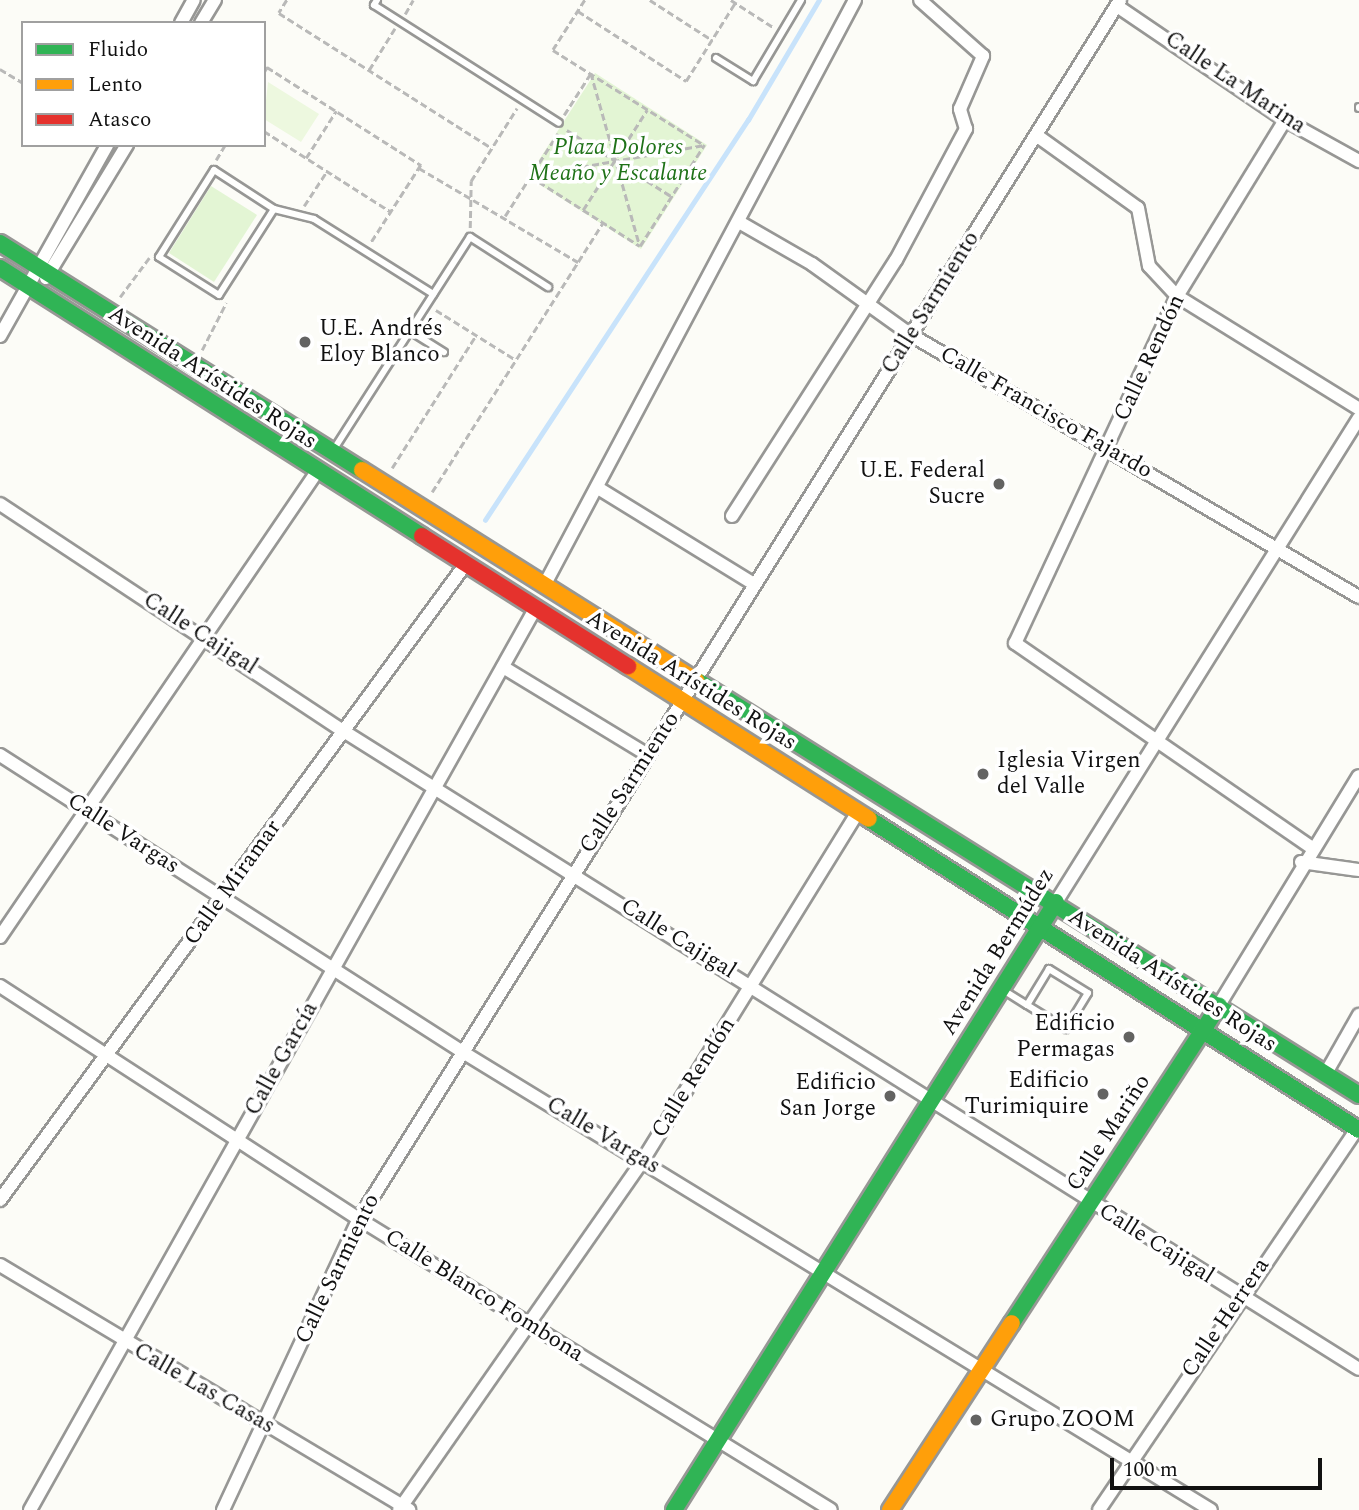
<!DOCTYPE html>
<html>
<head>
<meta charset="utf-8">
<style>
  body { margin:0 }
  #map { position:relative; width:1359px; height:1510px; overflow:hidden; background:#fcfcf7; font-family:Spectral,serif }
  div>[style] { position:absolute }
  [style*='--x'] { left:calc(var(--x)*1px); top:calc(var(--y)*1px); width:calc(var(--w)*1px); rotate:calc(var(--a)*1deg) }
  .green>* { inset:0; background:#e3f5d4 }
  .pitch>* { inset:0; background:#edf8df }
  .stream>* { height:4.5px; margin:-2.25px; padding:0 2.25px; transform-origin:2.25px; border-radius:2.25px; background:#c8e3fb }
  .path>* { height:2.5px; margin-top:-1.25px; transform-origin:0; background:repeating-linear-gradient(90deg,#b9b9b8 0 7px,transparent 0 10.5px) }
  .roads { filter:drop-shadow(2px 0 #979795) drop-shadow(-2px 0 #979795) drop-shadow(0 2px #979795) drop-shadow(0 -2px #979795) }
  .lane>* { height:6px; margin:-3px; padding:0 3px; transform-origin:3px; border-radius:3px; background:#fffffe }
  .street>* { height:12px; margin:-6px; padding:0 6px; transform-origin:6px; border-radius:6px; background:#fffffe }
  .fast>* { height:16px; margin:-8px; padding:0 8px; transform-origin:8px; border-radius:8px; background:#30b455 }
  .slow>* { height:16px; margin:-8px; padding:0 8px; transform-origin:8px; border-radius:8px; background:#ff9f0a }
  .jam>* { height:16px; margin:-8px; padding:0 8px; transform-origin:8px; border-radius:8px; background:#e5322d }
  .dots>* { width:19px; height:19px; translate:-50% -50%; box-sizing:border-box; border:4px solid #fff; border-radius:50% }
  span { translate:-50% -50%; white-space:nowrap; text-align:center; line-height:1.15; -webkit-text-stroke:7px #fff; paint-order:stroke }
  .street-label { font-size:23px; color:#111 }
  .park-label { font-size:23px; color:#1f7218; font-style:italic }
  .poi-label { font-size:23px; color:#111 }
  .left { translate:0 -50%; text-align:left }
  .right { translate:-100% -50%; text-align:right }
  .legend { position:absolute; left:21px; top:21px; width:245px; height:126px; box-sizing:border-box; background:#fff; border:2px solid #a0a0a0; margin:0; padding:9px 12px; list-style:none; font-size:21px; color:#111 }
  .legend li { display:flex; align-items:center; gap:14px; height:35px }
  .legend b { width:35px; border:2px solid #a0a0a0 }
  .scale { position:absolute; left:1110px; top:1458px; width:212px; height:32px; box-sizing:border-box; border:4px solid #111; border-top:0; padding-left:9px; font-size:21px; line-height:24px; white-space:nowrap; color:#111; -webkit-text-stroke:5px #fff; paint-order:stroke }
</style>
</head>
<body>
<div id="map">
  <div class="green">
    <i style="clip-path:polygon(595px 73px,707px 145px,641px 249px,528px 177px)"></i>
    <i style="clip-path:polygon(211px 186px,257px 215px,214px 282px,169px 253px)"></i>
  </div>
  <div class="pitch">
    <i style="clip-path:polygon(268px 82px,319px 114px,301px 142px,264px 119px)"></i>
  </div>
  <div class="stream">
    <i style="--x:485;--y:520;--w:479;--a:-56.7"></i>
    <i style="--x:748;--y:120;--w:139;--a:-59.4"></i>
  </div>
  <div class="path">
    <i style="--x:287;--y:0;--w:15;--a:122"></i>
    <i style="--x:279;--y:13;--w:252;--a:32.4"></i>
    <i style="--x:585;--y:0;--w:59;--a:122.6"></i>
    <i style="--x:553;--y:50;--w:178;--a:32.2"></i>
    <i style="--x:650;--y:0;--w:74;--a:32.8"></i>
    <i style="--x:731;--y:0;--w:50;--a:32.7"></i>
    <i style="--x:578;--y:11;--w:129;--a:32.9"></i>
    <i style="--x:686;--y:81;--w:92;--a:-57.9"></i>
    <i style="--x:405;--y:14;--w:16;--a:-60"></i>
    <i style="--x:0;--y:69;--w:27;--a:31"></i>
    <i style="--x:369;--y:70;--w:49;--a:-58.2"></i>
    <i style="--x:264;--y:72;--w:6;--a:-59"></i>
    <i style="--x:267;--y:67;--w:183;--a:32.5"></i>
    <i style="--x:421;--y:165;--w:93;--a:122.7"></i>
    <i style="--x:591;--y:73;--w:180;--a:74.2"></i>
    <i style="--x:564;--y:115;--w:50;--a:-57.3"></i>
    <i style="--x:567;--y:130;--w:123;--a:32.4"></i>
    <i style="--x:264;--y:131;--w:151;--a:32.5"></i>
    <i style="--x:306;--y:158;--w:56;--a:-57.4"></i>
    <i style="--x:216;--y:160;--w:17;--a:-59"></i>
    <i style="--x:419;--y:168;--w:185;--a:30.6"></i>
    <i style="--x:530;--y:176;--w:177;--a:-10.1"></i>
    <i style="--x:530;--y:176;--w:130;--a:32.5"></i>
    <i style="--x:304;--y:206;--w:42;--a:-56.7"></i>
    <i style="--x:583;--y:210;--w:119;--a:-57.4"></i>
    <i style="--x:505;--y:216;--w:98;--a:-57.4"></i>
    <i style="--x:470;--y:228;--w:47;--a:-88.8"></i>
    <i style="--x:471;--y:181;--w:86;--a:-57.8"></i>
    <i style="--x:640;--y:246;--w:120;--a:-57.6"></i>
    <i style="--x:120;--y:297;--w:49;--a:-53.4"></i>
    <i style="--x:436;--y:310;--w:94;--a:32"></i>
    <i style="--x:202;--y:350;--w:53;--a:-62.9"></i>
    <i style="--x:392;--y:468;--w:157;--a:-57.7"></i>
    <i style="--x:432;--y:492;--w:319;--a:-57.6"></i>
  </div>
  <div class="roads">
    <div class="lane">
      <i style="--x:377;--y:0;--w:6;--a:121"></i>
      <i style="--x:374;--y:5;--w:219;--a:32.5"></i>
      <i style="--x:716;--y:58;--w:44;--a:31.9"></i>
      <i style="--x:753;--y:81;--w:94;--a:-59.3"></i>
      <i style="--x:1359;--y:107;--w:1;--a:90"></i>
      <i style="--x:274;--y:209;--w:102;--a:122.6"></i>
      <i style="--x:219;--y:295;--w:71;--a:-147.7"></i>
      <i style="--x:159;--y:257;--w:103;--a:-57.7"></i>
      <i style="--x:214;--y:170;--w:72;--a:33"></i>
      <i style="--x:274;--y:209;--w:41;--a:14"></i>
      <i style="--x:314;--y:219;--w:141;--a:32.2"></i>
      <i style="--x:410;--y:331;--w:40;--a:32"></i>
      <i style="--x:334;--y:449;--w:252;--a:-57.3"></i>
      <i style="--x:470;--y:237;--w:93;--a:32.7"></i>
      <i style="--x:1003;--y:990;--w:28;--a:32"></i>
      <i style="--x:1027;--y:1005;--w:46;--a:31.6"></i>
      <i style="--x:1066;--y:1029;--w:42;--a:-58.6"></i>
      <i style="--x:1088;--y:993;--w:46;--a:-148.4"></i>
      <i style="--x:1049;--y:969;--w:42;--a:121.4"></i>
    </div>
    <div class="street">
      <i style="--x:1117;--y:6;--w:203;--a:34.2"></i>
      <i style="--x:1285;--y:120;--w:85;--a:29"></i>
      <i style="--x:181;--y:23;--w:26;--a:-61"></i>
      <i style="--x:201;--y:23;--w:27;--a:-59"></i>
      <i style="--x:1285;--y:120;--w:206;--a:121.5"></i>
      <i style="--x:1177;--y:296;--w:383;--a:115"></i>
      <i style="--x:1015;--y:643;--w:359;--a:34.6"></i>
      <i style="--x:1036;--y:135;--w:125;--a:35.6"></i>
      <i style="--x:1138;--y:208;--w:59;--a:79.3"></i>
      <i style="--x:1149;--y:266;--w:41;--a:47"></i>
      <i style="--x:1177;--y:296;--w:214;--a:31.8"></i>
      <i style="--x:739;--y:222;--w:84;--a:29.9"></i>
      <i style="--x:812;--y:264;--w:122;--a:35.6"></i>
      <i style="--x:911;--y:335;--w:519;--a:30.32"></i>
      <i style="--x:46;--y:278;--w:156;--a:-58.7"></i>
      <i style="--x:0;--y:336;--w:219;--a:-60.7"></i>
      <i style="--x:598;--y:488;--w:183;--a:31.6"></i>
      <i style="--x:0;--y:504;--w:414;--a:33.5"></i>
      <i style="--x:345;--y:732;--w:1197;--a:32.14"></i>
      <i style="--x:732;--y:516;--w:304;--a:-57.4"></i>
      <i style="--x:896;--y:260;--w:149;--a:-61.9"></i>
      <i style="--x:966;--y:129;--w:21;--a:-107"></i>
      <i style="--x:960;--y:109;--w:58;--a:-66.5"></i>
      <i style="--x:983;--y:56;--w:84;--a:-138.4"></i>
      <i style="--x:545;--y:584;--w:661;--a:-62.04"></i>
      <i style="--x:503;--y:667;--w:170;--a:31.3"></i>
      <i style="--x:0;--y:755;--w:548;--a:32.7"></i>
      <i style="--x:461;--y:1051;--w:879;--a:31.47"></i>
      <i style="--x:1301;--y:862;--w:59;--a:7.9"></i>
      <i style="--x:1056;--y:902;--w:571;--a:-57.95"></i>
      <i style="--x:0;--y:937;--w:561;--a:-55.74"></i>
      <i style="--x:0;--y:986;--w:428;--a:33"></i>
      <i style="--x:359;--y:1219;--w:554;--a:31.65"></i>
      <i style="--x:1219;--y:1005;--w:268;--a:-58.6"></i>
      <i style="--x:1326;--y:1073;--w:67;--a:-60.4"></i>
      <i style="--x:0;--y:1200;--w:787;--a:-53.79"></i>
      <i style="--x:0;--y:1265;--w:477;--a:30.9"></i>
      <i style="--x:30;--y:1510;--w:1033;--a:-60.73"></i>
      <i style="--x:223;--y:1510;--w:321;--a:-65"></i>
      <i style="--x:359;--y:1219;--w:1437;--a:-58.02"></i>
      <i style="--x:399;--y:1510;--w:427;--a:-55.1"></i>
      <i style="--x:643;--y:1160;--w:409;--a:-58.3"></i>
      <i style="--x:1099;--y:1510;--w:460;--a:-55.9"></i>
    </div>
    <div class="fast">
      <i style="--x:0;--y:243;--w:427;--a:32.1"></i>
      <i style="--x:0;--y:268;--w:500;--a:32.4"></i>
      <i style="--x:696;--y:680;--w:782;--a:32.04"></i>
      <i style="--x:869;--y:819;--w:580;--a:32.4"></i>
      <i style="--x:1012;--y:1323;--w:379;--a:-56.9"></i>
      <i style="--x:674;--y:1510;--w:718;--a:-57.86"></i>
    </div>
    <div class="slow">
      <i style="--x:362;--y:470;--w:395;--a:32.2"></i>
      <i style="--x:628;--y:666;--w:285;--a:32.4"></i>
      <i style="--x:890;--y:1510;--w:223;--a:-56.9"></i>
    </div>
    <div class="jam">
      <i style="--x:422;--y:536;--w:244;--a:32.3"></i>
    </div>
  </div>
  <div class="dots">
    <i style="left:305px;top:342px;background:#636362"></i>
    <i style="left:999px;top:484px;background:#636362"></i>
    <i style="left:983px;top:774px;background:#636362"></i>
    <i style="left:1129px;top:1037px;background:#636362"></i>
    <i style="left:1103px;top:1094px;background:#636362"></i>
    <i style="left:890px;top:1096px;background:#636362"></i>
    <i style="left:976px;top:1420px;background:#636362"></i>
  </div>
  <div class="street-label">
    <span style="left:1235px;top:83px;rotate:34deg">Calle La Marina</span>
    <span style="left:931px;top:303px;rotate:-58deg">Calle Sarmiento</span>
    <span style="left:1150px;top:358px;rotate:-65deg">Calle Rendón</span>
    <span style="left:212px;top:378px;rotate:33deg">Avenida Arístides Rojas</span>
    <span style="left:1046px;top:413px;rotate:30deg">Calle Francisco Fajardo</span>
    <span style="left:200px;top:634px;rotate:33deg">Calle Cajigal</span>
    <span style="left:691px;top:681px;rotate:32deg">Avenida Arístides Rojas</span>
    <span style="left:630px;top:783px;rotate:-57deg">Calle Sarmiento</span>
    <span style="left:123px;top:834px;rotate:33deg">Calle Vargas</span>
    <span style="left:233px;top:883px;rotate:-54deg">Calle Miramar</span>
    <span style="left:678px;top:939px;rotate:32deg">Calle Cajigal</span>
    <span style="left:998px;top:952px;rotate:-58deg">Avenida Bermúdez</span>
    <span style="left:1172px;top:981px;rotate:33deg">Avenida Arístides Rojas</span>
    <span style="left:282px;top:1059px;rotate:-61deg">Calle García</span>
    <span style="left:694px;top:1078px;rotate:-58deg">Calle Rendón</span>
    <span style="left:1109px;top:1133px;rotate:-57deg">Calle Mariño</span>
    <span style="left:603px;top:1136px;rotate:31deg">Calle Vargas</span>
    <span style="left:1156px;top:1244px;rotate:32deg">Calle Cajigal</span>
    <span style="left:338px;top:1269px;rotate:-64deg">Calle Sarmiento</span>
    <span style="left:484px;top:1296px;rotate:32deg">Calle Blanco Fombona</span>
    <span style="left:1226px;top:1318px;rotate:-56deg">Calle Herrera</span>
    <span style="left:204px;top:1389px;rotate:30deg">Calle Las Casas</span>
  </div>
  <div class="park-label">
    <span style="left:618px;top:161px">Plaza Dolores<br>Meaño y Escalante</span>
  </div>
  <div class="poi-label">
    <span class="left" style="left:319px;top:342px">U.E. Andrés<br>Eloy Blanco</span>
    <span class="right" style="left:985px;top:484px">U.E. Federal<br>Sucre</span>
    <span class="left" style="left:997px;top:774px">Iglesia Virgen<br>del Valle</span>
    <span class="right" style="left:1115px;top:1037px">Edificio<br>Permagas</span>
    <span class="right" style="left:1089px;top:1094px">Edificio<br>Turimiquire</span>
    <span class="right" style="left:876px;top:1096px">Edificio<br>San Jorge</span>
    <span class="left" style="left:990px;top:1420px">Grupo ZOOM</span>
  </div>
  <ul class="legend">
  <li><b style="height:9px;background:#30b455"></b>Fluido</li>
  <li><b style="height:9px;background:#ff9f0a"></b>Lento</li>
  <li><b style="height:9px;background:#e5322d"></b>Atasco</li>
  </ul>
  <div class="scale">100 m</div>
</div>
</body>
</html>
